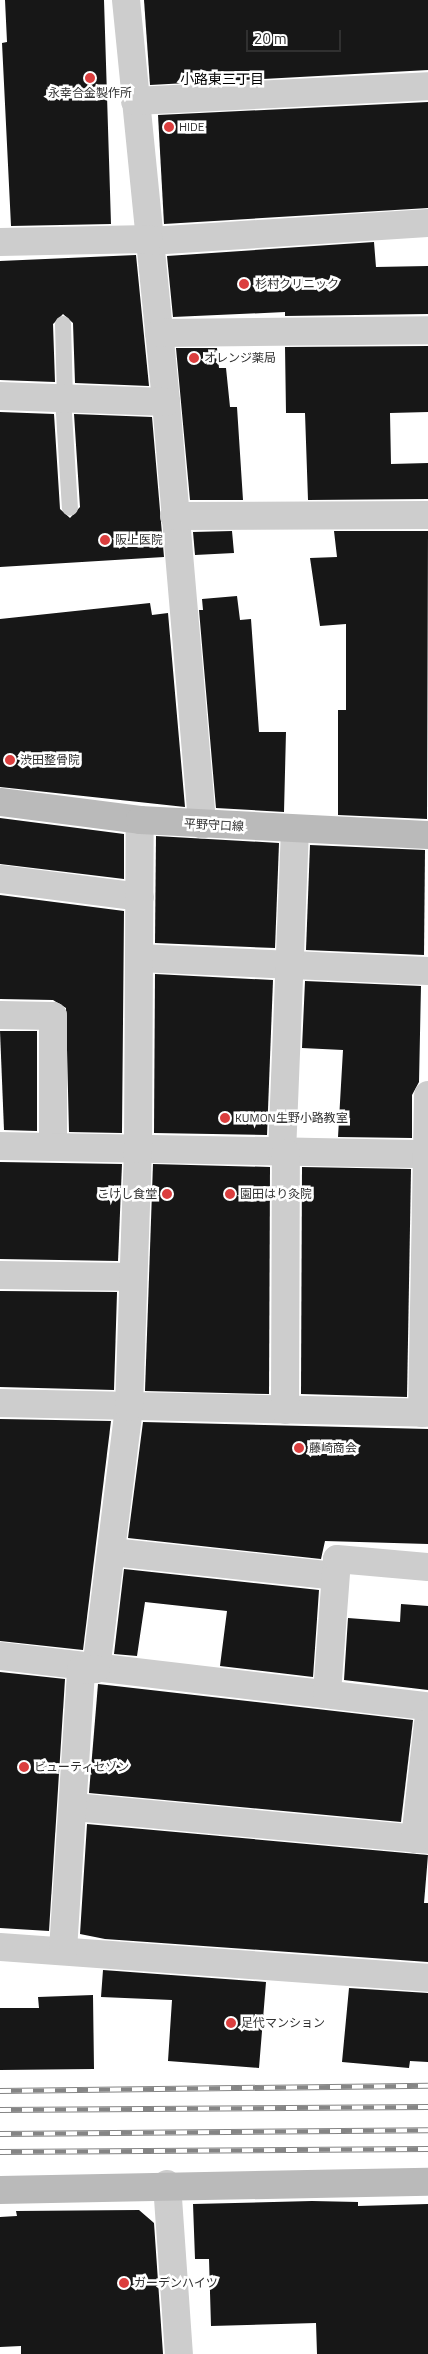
<!DOCTYPE html>
<html>
<head>
<meta charset="utf-8">
<style>
  body { margin:0 }
  #map { position:relative; width:428px; height:2354px; overflow:hidden; background:#fff; font-family:"Titillium Web","Noto Sans JP",sans-serif }
  div>[style] { position:absolute }
  [style*='--x'] { left:calc(var(--x)*1px); top:calc(var(--y)*1px); width:calc(var(--w)*1px); rotate:calc(var(--a)*1deg) }
  .building>* { inset:0; background:#171717 }
  .lane>* { height:16px; margin:-8px; padding:0 8px; transform-origin:8px; border-radius:8px; background:#cdcdcd }
  .street>* { height:28px; margin:-14px; padding:0 14px; transform-origin:14px; border-radius:14px; background:#cdcdcd }
  .secondary>* { height:28px; margin:-14px; padding:0 14px; transform-origin:14px; border-radius:14px; background:#bababa }
  .rail>* { height:5.5px; margin-top:-2.75px; transform-origin:0; background:repeating-linear-gradient(90deg,#fff 0 11px,#858585 0 22px); box-sizing:border-box; border-block:1px solid #858585 }
  .dots>* { width:14px; height:14px; translate:-50% -50%; box-sizing:border-box; border:2px solid #fff; border-radius:50% }
  span { translate:-50% -50%; white-space:nowrap; text-align:center; line-height:1.15; -webkit-text-stroke:5px #fff; paint-order:stroke }
  .poi-label { font-size:12px; color:#303030 }
  .left { translate:0 -50%; text-align:left }
  .right { translate:-100% -50%; text-align:right }
  .street-label { font-size:12px; color:#303030 }
  .neighbourhood-label { font-size:14px; color:#000 }
  .scale { position:absolute; left:246px; top:30px; width:95px; height:22px; box-sizing:border-box; border:2px solid #303030; border-top:0; padding-left:6px; font-size:15px; line-height:18px; white-space:nowrap; color:#303030; -webkit-text-stroke:4px #fff; paint-order:stroke }
</style>
</head>
<body>
<div id="map">
  <div class="building">
    <i style="clip-path:polygon(5px 0,104px 0,111px 224px,11px 226px,2px 43px,7px 42px)"></i>
    <i style="clip-path:polygon(144px 0,428px 0,428px 70px,150px 85px)"></i>
    <i style="clip-path:polygon(428px 102px,428px 208px,164px 224px,158px 115px)"></i>
    <i style="clip-path:polygon(374px 242px,376px 267px,428px 266px,428px 314px,285px 316px,285px 312px,173px 317px,167px 256px)"></i>
    <i style="clip-path:polygon(136px 255px,149px 386px,75px 383px,73px 323px,63px 314px,53px 324px,55px 382px,0 380px,0 261px)"></i>
    <i style="clip-path:polygon(428px 346px,428px 412px,390px 413px,391px 464px,428px 463px,428px 499px,308px 500px,305px 413px,286px 413px,285px 347px)"></i>
    <i style="clip-path:polygon(176px 348px,217px 348px,219px 368px,226px 368px,230px 407px,237px 407px,243px 500px,190px 500px)"></i>
    <i style="clip-path:polygon(0 412px,54px 414px,60px 509px,70px 518px,80px 507px,74px 414px,152px 417px,164px 557px,0 567px)"></i>
    <i style="clip-path:polygon(232px 531px,234px 553px,195px 555px,193px 532px)"></i>
    <i style="clip-path:polygon(334px 531px,428px 531px,427px 819px,338px 815px,338px 710px,346px 710px,346px 624px,320px 626px,310px 558px,337px 557px)"></i>
    <i style="clip-path:polygon(237px 596px,240px 620px,251px 619px,259px 732px,286px 732px,284px 812px,216px 808px,199px 610px,203px 610px,202px 599px)"></i>
    <i style="clip-path:polygon(150px 603px,152px 615px,168px 613px,185px 807px,0 787px,0 619px)"></i>
    <i style="clip-path:polygon(0 818px,124px 834px,124px 879px,0 864px)"></i>
    <i style="clip-path:polygon(156px 836px,279px 843px,275px 948px,155px 943px)"></i>
    <i style="clip-path:polygon(310px 845px,425px 850px,424px 955px,306px 950px)"></i>
    <i style="clip-path:polygon(0 895px,124px 911px,122px 1133px,69px 1132px,66px 1008px,53px 1000px,0 999px)"></i>
    <i style="clip-path:polygon(155px 974px,273px 980px,267px 1135px,154px 1133px)"></i>
    <i style="clip-path:polygon(305px 981px,421px 986px,419px 1082px,412px 1095px,412px 1138px,338px 1137px,343px 1050px,302px 1048px)"></i>
    <i style="clip-path:polygon(0 1031px,37px 1031px,37px 1131px,4px 1130px)"></i>
    <i style="clip-path:polygon(0 1162px,122px 1164px,118px 1261px,0 1259px)"></i>
    <i style="clip-path:polygon(153px 1164px,270px 1167px,269px 1394px,145px 1391px)"></i>
    <i style="clip-path:polygon(302px 1167px,411px 1169px,407px 1397px,301px 1394px)"></i>
    <i style="clip-path:polygon(0 1291px,117px 1292px,114px 1390px,0 1387px)"></i>
    <i style="clip-path:polygon(0 1419px,111px 1421px,83px 1650px,0 1641px)"></i>
    <i style="clip-path:polygon(143px 1422px,428px 1429px,428px 1544px,325px 1541px,321px 1559px,128px 1538px)"></i>
    <i style="clip-path:polygon(124px 1569px,319px 1590px,313px 1677px,220px 1666px,227px 1611px,145px 1602px,137px 1656px,114px 1654px)"></i>
    <i style="clip-path:polygon(401px 1604px,428px 1606px,428px 1690px,344px 1680px,348px 1618px,400px 1622px)"></i>
    <i style="clip-path:polygon(0 1672px,65px 1679px,49px 1931px,0 1928px)"></i>
    <i style="clip-path:polygon(98px 1684px,413px 1720px,401px 1822px,89px 1793px)"></i>
    <i style="clip-path:polygon(87px 1824px,428px 1855px,424px 1903px,428px 1903px,428px 1962px,105px 1939px,80px 1934px)"></i>
    <i style="clip-path:polygon(103px 1970px,266px 1982px,259px 2068px,168px 2061px,172px 2000px,101px 1997px)"></i>
    <i style="clip-path:polygon(349px 1988px,428px 1993px,428px 2062px,410px 2061px,409px 2068px,342px 2062px)"></i>
    <i style="clip-path:polygon(93px 1995px,94px 2069px,0 2070px,0 2008px,39px 2008px,38px 1997px)"></i>
    <i style="clip-path:polygon(312px 2201px,358px 2202px,358px 2206px,428px 2204px,428px 2354px,317px 2354px,316px 2323px,211px 2326px,209px 2259px,195px 2259px,193px 2204px)"></i>
    <i style="clip-path:polygon(139px 2210px,154px 2223px,163px 2354px,21px 2354px,21px 2346px,0 2347px,0 2217px,17px 2216px,16px 2211px)"></i>
  </div>
  <div class="lane">
    <i style="--x:63;--y:324;--w:74;--a:88.5"></i>
    <i style="--x:63;--y:398;--w:110;--a:86.4"></i>
  </div>
  <div class="street">
    <i style="--x:126;--y:0;--w:404;--a:84.3"></i>
    <i style="--x:166;--y:402;--w:424;--a:85.1"></i>
    <i style="--x:135;--y:101;--w:293;--a:-2.9"></i>
    <i style="--x:150;--y:241;--w:279;--a:-3.7"></i>
    <i style="--x:0;--y:242;--w:149;--a:-1.2"></i>
    <i style="--x:159;--y:333;--w:269;--a:-0.6"></i>
    <i style="--x:0;--y:396;--w:166;--a:2.1"></i>
    <i style="--x:174;--y:516;--w:254;--a:-0.2"></i>
    <i style="--x:0;--y:879;--w:141;--a:7.3"></i>
    <i style="--x:139;--y:958;--w:289;--a:2.6"></i>
    <i style="--x:0;--y:1015;--w:53;--a:1.1"></i>
    <i style="--x:53;--y:1016;--w:131;--a:90"></i>
    <i style="--x:0;--y:1146;--w:428;--a:1.1"></i>
    <i style="--x:282;--y:1153;--w:324;--a:-87.7"></i>
    <i style="--x:0;--y:1275;--w:133;--a:0.9"></i>
    <i style="--x:0;--y:1403;--w:428;--a:1.3"></i>
    <i style="--x:285;--y:1410;--w:257;--a:-89.8"></i>
    <i style="--x:422;--y:1413;--w:318;--a:-88.9"></i>
    <i style="--x:112;--y:1552;--w:224;--a:6.1"></i>
    <i style="--x:0;--y:1656;--w:431;--a:6.7"></i>
    <i style="--x:96;--y:1669;--w:264;--a:-82.8"></i>
    <i style="--x:129;--y:1407;--w:258;--a:-88"></i>
    <i style="--x:138;--y:1149;--w:329;--a:-89.7"></i>
    <i style="--x:327;--y:1693;--w:134;--a:-85.7"></i>
    <i style="--x:337;--y:1559;--w:91;--a:5"></i>
    <i style="--x:74;--y:1807;--w:356;--a:5.3"></i>
    <i style="--x:415;--y:1839;--w:117;--a:-83.6"></i>
    <i style="--x:0;--y:1947;--w:429;--a:4.1"></i>
    <i style="--x:63;--y:1950;--w:281;--a:-86.3"></i>
    <i style="--x:81;--y:1670;--w:15;--a:-4"></i>
    <i style="--x:167;--y:2184;--w:170;--a:86"></i>
  </div>
  <div class="secondary">
    <i style="--x:0;--y:802;--w:141;--a:7.3"></i>
    <i style="--x:140;--y:820;--w:288;--a:3"></i>
    <i style="--x:0;--y:2190;--w:428;--a:-1.1"></i>
  </div>
  <div class="rail">
    <i style="--x:0;--y:2091;--w:428;--a:-0.7"></i>
    <i style="--x:0;--y:2110;--w:428;--a:-0.4"></i>
    <i style="--x:0;--y:2134;--w:428;--a:-0.5"></i>
    <i style="--x:0;--y:2152;--w:428;--a:-0.4"></i>
  </div>
  <div class="dots">
    <i style="left:90px;top:78px;background:#db3e3e"></i>
    <i style="left:169px;top:127px;background:#db3e3e"></i>
    <i style="left:244px;top:284px;background:#db3e3e"></i>
    <i style="left:194px;top:358px;background:#db3e3e"></i>
    <i style="left:105px;top:540px;background:#db3e3e"></i>
    <i style="left:10px;top:760px;background:#db3e3e"></i>
    <i style="left:225px;top:1118px;background:#db3e3e"></i>
    <i style="left:167px;top:1194px;background:#db3e3e"></i>
    <i style="left:230px;top:1194px;background:#db3e3e"></i>
    <i style="left:299px;top:1448px;background:#db3e3e"></i>
    <i style="left:24px;top:1767px;background:#db3e3e"></i>
    <i style="left:231px;top:2023px;background:#db3e3e"></i>
    <i style="left:124px;top:2283px;background:#db3e3e"></i>
  </div>
  <div class="poi-label">
    <span style="left:90px;top:93px">永幸合金製作所</span>
    <span class="left" style="left:179px;top:127px">HIDE</span>
    <span class="left" style="left:255px;top:284px">杉村クリニック</span>
    <span class="left" style="left:204px;top:358px">オレンジ薬局</span>
    <span class="left" style="left:115px;top:540px">阪上医院</span>
    <span class="left" style="left:20px;top:760px">渋田整骨院</span>
    <span class="left" style="left:235px;top:1118px">KUMON生野小路教室</span>
    <span class="right" style="left:157px;top:1194px">こけし食堂</span>
    <span class="left" style="left:240px;top:1194px">園田はり灸院</span>
    <span class="left" style="left:309px;top:1448px">藤崎商会</span>
    <span class="left" style="left:34px;top:1767px">ビューティセゾン</span>
    <span class="left" style="left:241px;top:2023px">足代マンション</span>
    <span class="left" style="left:134px;top:2283px">ガーデンハイツ</span>
  </div>
  <div class="street-label">
    <span style="left:214px;top:825px;rotate:3deg">平野守口線</span>
  </div>
  <div class="neighbourhood-label">
    <span style="left:222px;top:79px">小路東三丁目</span>
  </div>
  <div class="scale">20 m</div>
</div>
</body>
</html>
